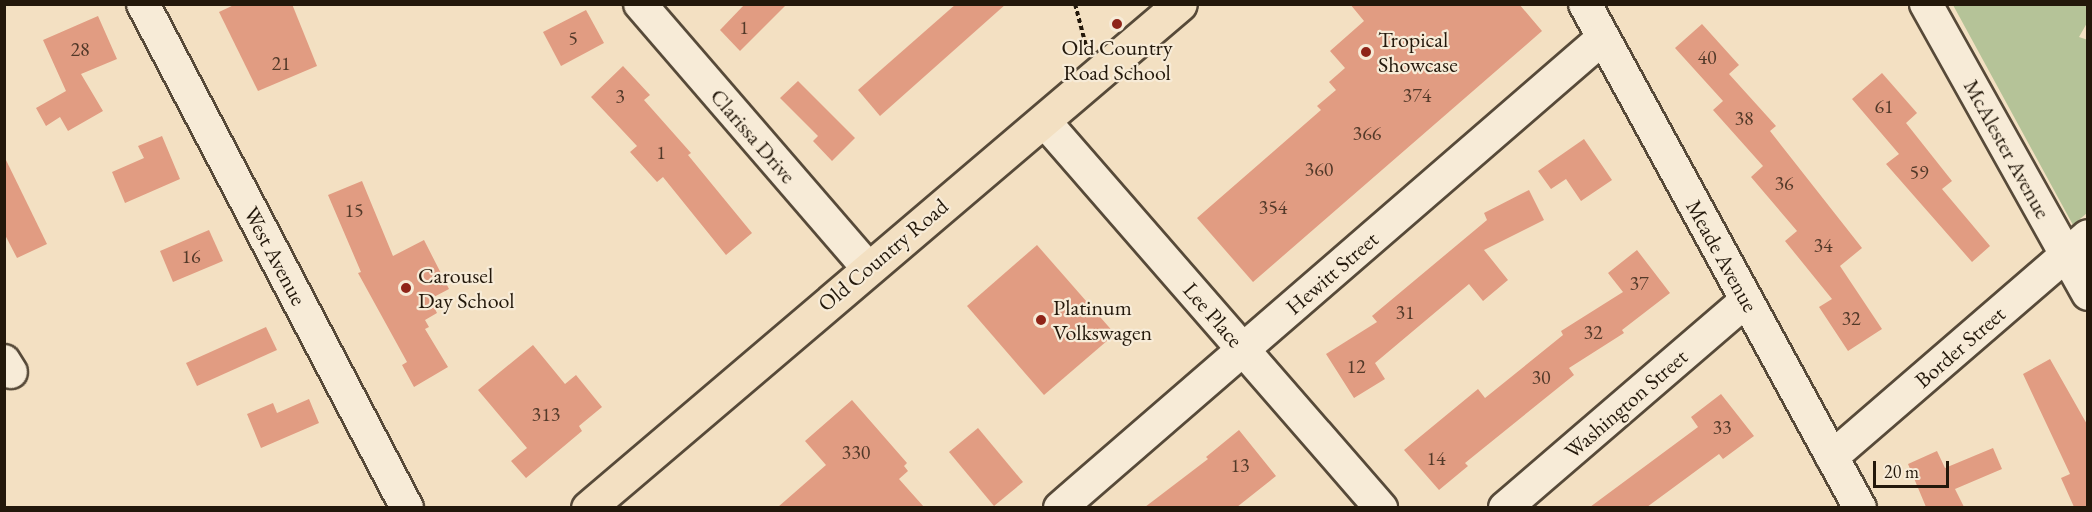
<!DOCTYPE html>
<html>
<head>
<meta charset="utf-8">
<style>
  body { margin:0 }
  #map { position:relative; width:2092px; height:512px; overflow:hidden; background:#f3e0c2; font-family:"EB Garamond",serif }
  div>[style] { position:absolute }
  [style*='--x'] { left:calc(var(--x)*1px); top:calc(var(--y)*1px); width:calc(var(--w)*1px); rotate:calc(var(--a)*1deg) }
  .green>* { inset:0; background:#b5c398 }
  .building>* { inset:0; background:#e19c82 }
  .path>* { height:4px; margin-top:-2px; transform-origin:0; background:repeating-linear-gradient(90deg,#23180b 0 4.5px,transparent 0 7.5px) }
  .roads { filter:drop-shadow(2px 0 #574a39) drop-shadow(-2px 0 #574a39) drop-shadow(0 2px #574a39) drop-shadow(0 -2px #574a39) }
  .minor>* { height:32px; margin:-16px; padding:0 16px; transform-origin:16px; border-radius:16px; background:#f7ebd7 }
  .major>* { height:33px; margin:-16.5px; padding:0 16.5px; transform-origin:16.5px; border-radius:16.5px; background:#f3e0c2 }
  .dots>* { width:16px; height:16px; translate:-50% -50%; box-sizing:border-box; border:3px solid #f7ebd7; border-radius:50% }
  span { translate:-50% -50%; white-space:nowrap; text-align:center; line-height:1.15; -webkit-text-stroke:4.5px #f7ebd7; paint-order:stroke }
  .number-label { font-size:20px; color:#523929 }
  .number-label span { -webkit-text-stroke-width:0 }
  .poi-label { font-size:22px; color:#23180b }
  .left { translate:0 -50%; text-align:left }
  .street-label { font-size:22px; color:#23180b }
  .frame { position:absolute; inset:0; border:6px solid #23180b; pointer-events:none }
  .scale { position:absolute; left:1873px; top:461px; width:76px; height:27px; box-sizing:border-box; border:3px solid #23180b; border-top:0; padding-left:8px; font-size:18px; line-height:21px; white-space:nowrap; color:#23180b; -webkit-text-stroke:4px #f7ebd7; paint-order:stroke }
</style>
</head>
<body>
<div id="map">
  <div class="green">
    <i style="clip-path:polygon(1953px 5px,2087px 5px,2087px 23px,2079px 37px,2088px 40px,2087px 213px,2073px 225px)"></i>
  </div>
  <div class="building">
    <i style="clip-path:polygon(236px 4px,292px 4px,317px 66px,258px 91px,219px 12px)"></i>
    <i style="clip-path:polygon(745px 4px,787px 4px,740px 51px,720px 30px)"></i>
    <i style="clip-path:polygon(956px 4px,1006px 4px,880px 116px,858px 90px)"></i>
    <i style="clip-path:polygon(1350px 4px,1519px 4px,1542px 31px,1253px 282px,1197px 218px,1321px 110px,1317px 106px,1336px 90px,1329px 82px,1345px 68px,1330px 51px,1364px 21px)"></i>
    <i style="clip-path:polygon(586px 10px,604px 43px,561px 66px,543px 32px)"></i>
    <i style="clip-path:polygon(98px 16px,117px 59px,81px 74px,103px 111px,68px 131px,60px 117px,46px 126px,36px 108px,66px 91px,43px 40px)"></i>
    <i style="clip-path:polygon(1702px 24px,1739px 65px,1729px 74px,1776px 126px,1770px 131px,1862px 248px,1840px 266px,1882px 329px,1848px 351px,1819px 307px,1832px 299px,1785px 241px,1797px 231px,1751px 177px,1763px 166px,1713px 110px,1723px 101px,1675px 48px)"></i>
    <i style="clip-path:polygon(623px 66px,650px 95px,644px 100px,691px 153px,688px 155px,752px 233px,726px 255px,663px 177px,657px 182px,630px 152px,637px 146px,591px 97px)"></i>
    <i style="clip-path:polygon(1882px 73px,1917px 113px,1906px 123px,1952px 181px,1942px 189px,1990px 246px,1972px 262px,1886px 164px,1899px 154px,1852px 99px)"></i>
    <i style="clip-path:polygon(798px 81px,855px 138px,832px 161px,813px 141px,818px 136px,780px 98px)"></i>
    <i style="clip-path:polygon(162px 136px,180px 179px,125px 203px,112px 172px,144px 158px,138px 146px)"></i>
    <i style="clip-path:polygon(1584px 139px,1612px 180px,1581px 201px,1566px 179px,1551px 189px,1538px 171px)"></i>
    <i style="clip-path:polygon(4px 156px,47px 244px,17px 258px,4px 233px)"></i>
    <i style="clip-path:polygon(362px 181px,393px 256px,424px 240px,449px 289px,430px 299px,437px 313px,425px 320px,429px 327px,425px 329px,448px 367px,414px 387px,402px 365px,407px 362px,358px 273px,361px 272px,328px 195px)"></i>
    <i style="clip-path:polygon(1529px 190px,1544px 220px,1484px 250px,1508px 280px,1483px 301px,1469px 284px,1375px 363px,1385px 379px,1354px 398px,1326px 354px,1377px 322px,1372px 316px,1487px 220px,1484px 213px)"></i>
    <i style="clip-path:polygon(209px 230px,223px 261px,173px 282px,160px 251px)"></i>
    <i style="clip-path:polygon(1037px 245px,1115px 334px,1044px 395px,967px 306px)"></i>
    <i style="clip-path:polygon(1637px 250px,1670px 293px,1622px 330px,1624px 333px,1569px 368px,1574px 375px,1465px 463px,1468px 466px,1439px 490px,1404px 450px,1478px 389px,1485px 398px,1563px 335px,1561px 331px,1623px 292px,1608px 273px)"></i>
    <i style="clip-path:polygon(266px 327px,277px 350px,197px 386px,186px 363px)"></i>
    <i style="clip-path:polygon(533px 345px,565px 384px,576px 375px,602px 407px,579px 426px,582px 431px,526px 478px,511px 461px,527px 448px,478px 390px)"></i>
    <i style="clip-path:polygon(2050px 359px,2088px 426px,2088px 507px,2074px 507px,2061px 478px,2070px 474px,2023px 374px)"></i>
    <i style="clip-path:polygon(1721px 394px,1754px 436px,1723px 459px,1719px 454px,1647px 507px,1590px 507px,1698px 427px,1691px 417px)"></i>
    <i style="clip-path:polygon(309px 399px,319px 423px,261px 448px,247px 414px,273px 403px,277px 413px)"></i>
    <i style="clip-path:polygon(852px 400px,907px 463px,904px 466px,908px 471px,899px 479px,924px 507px,778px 507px,826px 465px,805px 441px)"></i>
    <i style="clip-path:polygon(978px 428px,1023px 482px,994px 506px,949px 452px)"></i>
    <i style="clip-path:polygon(1239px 430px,1276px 476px,1237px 507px,1145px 507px,1208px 459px,1206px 457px)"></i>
    <i style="clip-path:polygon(1993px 448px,2002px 469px,1955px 489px,1964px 507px,1926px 507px,1908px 464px,1937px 451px,1945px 468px)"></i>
  </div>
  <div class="path">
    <i style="--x:1075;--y:4;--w:43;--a:75.3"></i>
  </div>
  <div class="roads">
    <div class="minor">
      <i style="--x:143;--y:4;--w:569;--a:62.35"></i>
      <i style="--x:640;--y:4;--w:347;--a:49.2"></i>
      <i style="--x:1585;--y:4;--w:574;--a:61.38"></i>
      <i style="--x:1926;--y:4;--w:332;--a:60.8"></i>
      <i style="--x:1045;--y:122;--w:512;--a:48.96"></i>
      <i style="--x:4;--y:361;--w:13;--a:58"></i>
      <i style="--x:1832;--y:457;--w:338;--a:-40.8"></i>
      <i style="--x:1060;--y:508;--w:718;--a:-40.88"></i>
      <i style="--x:1505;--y:508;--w:318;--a:-40.7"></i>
    </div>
    <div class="major">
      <i style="--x:588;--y:508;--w:777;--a:-40.41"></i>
    </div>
  </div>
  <div class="dots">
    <i style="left:1117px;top:24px;background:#8f2418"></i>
    <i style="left:1366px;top:52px;background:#8f2418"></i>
    <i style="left:406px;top:288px;background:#8f2418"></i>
    <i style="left:1041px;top:320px;background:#8f2418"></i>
  </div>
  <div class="number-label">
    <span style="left:744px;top:27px">1</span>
    <span style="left:573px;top:38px">5</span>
    <span style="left:80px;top:49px">28</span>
    <span style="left:1707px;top:57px">40</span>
    <span style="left:281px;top:63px">21</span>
    <span style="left:1417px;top:95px">374</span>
    <span style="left:620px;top:96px">3</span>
    <span style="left:1884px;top:106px">61</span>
    <span style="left:1744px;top:118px">38</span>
    <span style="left:1367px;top:133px">366</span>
    <span style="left:661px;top:152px">1</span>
    <span style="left:1319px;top:169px">360</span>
    <span style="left:1919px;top:172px">59</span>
    <span style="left:1784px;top:183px">36</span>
    <span style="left:1273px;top:207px">354</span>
    <span style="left:354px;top:210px">15</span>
    <span style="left:1823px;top:245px">34</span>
    <span style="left:191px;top:256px">16</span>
    <span style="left:1639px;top:283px">37</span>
    <span style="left:1405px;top:312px">31</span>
    <span style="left:1851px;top:318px">32</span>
    <span style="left:1593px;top:332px">32</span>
    <span style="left:1356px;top:366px">12</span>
    <span style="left:1541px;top:377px">30</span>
    <span style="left:546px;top:414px">313</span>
    <span style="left:1722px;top:427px">33</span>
    <span style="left:856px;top:452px">330</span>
    <span style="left:1436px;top:458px">14</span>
    <span style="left:1240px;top:465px">13</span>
  </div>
  <div class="poi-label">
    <span class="left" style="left:1378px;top:52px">Tropical<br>Showcase</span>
    <span style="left:1117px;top:60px">Old Country<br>Road School</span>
    <span class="left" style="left:418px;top:288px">Carousel<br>Day School</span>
    <span class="left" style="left:1053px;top:320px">Platinum<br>Volkswagen</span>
  </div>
  <div class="street-label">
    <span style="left:753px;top:136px;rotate:49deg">Clarissa Drive</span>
    <span style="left:2007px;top:149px;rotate:61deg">McAlester Avenue</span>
    <span style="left:883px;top:255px;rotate:-40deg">Old Country Road</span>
    <span style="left:275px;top:256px;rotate:62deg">West Avenue</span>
    <span style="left:1722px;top:256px;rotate:61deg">Meade Avenue</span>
    <span style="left:1332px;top:273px;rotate:-41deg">Hewitt Street</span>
    <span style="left:1213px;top:315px;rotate:49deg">Lee Place</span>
    <span style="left:1960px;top:347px;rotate:-41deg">Border Street</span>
    <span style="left:1626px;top:404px;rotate:-41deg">Washington Street</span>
  </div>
  <div class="frame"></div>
  <div class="scale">20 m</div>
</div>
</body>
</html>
